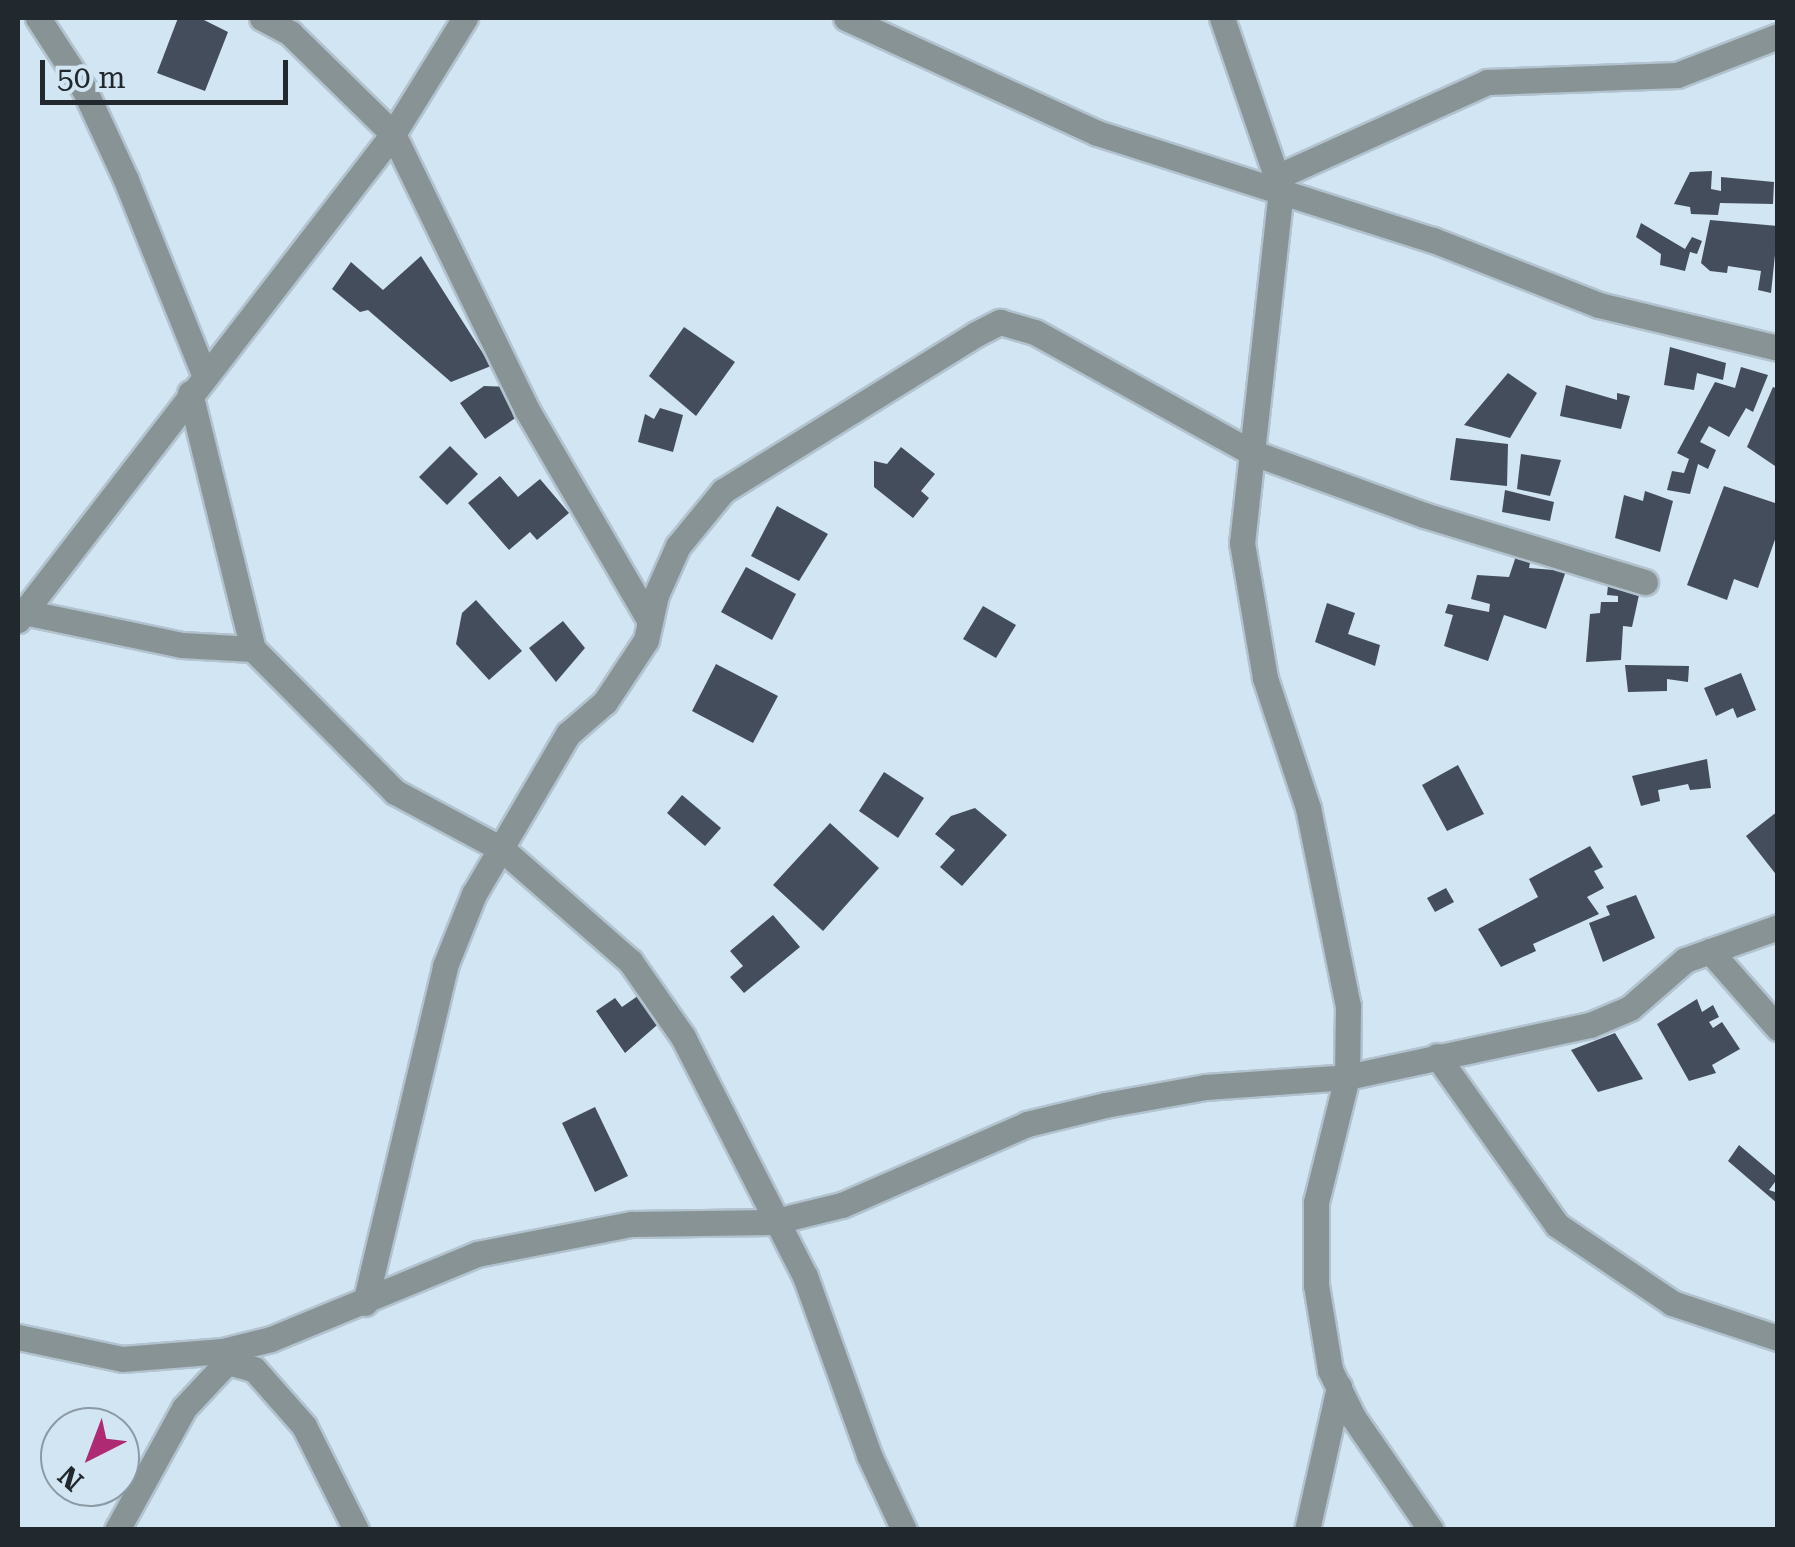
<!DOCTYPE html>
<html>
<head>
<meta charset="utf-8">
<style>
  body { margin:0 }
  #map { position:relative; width:1795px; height:1547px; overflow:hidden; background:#d1e5f2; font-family:"Roboto Serif",serif }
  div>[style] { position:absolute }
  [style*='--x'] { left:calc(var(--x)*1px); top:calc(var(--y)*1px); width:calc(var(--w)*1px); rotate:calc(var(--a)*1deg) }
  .building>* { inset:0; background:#444d5c }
  .roads { filter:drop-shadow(2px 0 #b2c3cf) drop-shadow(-2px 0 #b2c3cf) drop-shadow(0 2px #b2c3cf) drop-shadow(0 -2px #b2c3cf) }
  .minor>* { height:25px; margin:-12.5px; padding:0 12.5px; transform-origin:12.5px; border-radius:12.5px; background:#889395 }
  span { translate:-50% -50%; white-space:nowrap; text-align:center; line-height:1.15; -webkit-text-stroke:10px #d1e5f2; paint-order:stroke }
  .frame { position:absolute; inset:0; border:20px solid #22292e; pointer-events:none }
  .north { position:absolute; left:40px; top:1407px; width:100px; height:100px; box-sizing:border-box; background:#d1e5f2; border:2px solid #8b9aa4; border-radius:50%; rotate:222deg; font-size:28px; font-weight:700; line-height:40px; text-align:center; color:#22292e }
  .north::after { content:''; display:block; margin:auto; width:35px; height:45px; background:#ae2b74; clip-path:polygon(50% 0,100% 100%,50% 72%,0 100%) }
  .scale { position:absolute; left:40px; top:60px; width:248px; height:45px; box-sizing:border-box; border:5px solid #22292e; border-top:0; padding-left:12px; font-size:30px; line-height:35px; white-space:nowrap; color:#22292e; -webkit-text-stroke:8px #d1e5f2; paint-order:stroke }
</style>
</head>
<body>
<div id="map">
  <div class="building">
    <i style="clip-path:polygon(178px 18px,200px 18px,228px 32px,205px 91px,157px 73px)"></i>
    <i style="clip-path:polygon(1712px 171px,1711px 189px,1721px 191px,1721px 177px,1774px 182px,1773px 204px,1720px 203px,1718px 215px,1691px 214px,1690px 207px,1674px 204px,1690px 172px)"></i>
    <i style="clip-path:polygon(1710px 220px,1778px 226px,1771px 293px,1758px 290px,1761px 271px,1728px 266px,1727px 273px,1710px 271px,1701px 263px)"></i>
    <i style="clip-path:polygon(1641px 223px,1685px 249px,1692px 237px,1702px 241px,1697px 254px,1690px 252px,1685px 271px,1660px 265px,1661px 254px,1636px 237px)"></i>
    <i style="clip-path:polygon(421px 256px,491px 366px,451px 382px,368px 310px,360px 312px,332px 289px,351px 262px,383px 290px)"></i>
    <i style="clip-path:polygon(684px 327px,735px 362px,696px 416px,649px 376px)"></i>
    <i style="clip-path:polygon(1670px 347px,1726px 363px,1723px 380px,1697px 373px,1694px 390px,1664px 385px)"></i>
    <i style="clip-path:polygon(1741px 367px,1768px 375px,1753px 412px,1746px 408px,1729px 437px,1709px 426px,1700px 442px,1716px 450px,1708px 469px,1698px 464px,1690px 494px,1667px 490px,1672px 471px,1684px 473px,1689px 459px,1677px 453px,1715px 382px,1735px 388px)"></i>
    <i style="clip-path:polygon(1508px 373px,1537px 393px,1510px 438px,1464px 425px)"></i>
    <i style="clip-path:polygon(1566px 385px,1617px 400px,1617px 393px,1630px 396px,1621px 429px,1560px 416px)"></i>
    <i style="clip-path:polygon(484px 386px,510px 387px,527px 410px,485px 439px,460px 403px)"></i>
    <i style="clip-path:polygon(1773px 387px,1778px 389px,1778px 468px,1747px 447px)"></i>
    <i style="clip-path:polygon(660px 408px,683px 415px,673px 452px,638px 442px,645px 414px,654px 419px)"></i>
    <i style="clip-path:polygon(1456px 438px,1508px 444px,1507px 486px,1450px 480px)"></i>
    <i style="clip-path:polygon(450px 446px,478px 474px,447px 505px,419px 477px)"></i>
    <i style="clip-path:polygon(901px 447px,935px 474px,921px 491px,929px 498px,913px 518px,874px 487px,874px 461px,887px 464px)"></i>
    <i style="clip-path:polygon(1521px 454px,1561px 460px,1550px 496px,1517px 489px)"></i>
    <i style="clip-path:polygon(500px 476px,518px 497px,540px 479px,569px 513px,537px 540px,530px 532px,509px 550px,468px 503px)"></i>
    <i style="clip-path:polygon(1724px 486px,1778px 504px,1778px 531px,1758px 588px,1734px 579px,1727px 600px,1687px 585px)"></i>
    <i style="clip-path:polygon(1505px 490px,1554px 502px,1550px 521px,1502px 512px)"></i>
    <i style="clip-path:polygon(1645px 491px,1673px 501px,1660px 552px,1615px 538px,1624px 495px,1643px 501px)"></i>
    <i style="clip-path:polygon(777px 506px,828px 534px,799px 581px,751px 556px)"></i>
    <i style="clip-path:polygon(1517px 553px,1531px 557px,1529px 568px,1566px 571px,1546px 629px,1504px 615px,1488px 661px,1444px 646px,1453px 615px,1445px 613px,1448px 604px,1489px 612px,1490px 604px,1471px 599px,1477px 575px,1509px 577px)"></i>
    <i style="clip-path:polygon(746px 567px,796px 594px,772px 640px,721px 612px)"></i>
    <i style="clip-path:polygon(1609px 576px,1641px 586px,1632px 627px,1623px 626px,1621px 660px,1586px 662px,1590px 614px,1600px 613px,1601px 602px,1618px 602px,1618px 596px,1607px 595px)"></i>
    <i style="clip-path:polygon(476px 600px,522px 651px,489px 680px,456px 644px,462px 613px)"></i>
    <i style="clip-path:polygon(1327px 603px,1355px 613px,1348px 634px,1380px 645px,1375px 666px,1315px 642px)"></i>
    <i style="clip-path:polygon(983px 606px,1016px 625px,996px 658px,963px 639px)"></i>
    <i style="clip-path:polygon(563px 621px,585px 648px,556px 682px,529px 648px)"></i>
    <i style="clip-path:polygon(716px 664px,778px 696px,753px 743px,692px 711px)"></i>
    <i style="clip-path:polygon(1625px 665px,1689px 666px,1688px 682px,1667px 679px,1667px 691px,1628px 692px)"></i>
    <i style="clip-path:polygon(1741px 673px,1756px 710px,1737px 718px,1733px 708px,1716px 716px,1704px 688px)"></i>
    <i style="clip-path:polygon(1707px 759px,1711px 788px,1690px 790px,1688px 784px,1658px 790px,1660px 801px,1641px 806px,1632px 776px)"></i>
    <i style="clip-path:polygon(1458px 765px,1484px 814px,1447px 831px,1422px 785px)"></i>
    <i style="clip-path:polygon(884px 772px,924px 798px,898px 838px,859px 811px)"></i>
    <i style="clip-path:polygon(682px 795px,721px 828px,705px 846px,667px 813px)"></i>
    <i style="clip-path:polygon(975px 808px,1007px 835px,962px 886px,940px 867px,955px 850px,935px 834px,951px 816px)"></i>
    <i style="clip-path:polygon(1778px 811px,1778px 877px,1746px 836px)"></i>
    <i style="clip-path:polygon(830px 823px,879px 868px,823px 931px,773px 885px)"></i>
    <i style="clip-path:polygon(1590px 846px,1603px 867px,1594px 871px,1604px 888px,1587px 897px,1599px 914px,1533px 944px,1536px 951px,1501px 967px,1478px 929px,1538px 897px,1529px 879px)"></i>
    <i style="clip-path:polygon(1446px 888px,1454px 902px,1435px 912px,1427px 898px)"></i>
    <i style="clip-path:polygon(1636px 895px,1655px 938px,1603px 962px,1589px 923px,1610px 915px,1606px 906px)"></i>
    <i style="clip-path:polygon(773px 915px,800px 947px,744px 993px,730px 977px,743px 966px,730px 951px)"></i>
    <i style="clip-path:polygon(645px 991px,664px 1019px,625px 1053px,596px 1011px,615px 998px,622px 1007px)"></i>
    <i style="clip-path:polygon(1697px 999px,1702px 1012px,1713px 1005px,1719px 1017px,1709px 1022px,1713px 1028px,1722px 1022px,1740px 1049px,1712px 1065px,1716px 1073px,1689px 1081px,1657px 1024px)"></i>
    <i style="clip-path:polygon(1615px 1033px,1643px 1079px,1598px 1092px,1571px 1050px)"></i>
    <i style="clip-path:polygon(595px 1107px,628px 1176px,595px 1192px,562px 1123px)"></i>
    <i style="clip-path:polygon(1739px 1145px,1778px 1178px,1769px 1190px,1778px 1193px,1778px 1204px,1728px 1161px)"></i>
  </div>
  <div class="roads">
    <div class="minor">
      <i style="--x:38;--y:18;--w:85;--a:57.1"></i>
      <i style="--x:84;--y:89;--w:100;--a:65.2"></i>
      <i style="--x:126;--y:180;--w:209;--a:68.1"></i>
      <i style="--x:262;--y:18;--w:32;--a:28"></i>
      <i style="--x:290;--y:33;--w:144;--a:44.4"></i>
      <i style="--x:393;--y:134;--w:307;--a:64.1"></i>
      <i style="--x:527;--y:410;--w:244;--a:59.8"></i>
      <i style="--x:846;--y:18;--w:276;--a:24.6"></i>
      <i style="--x:1097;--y:133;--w:353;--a:17.7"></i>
      <i style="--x:1433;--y:240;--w:178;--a:21.4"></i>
      <i style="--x:1599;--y:305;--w:184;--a:13.5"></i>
      <i style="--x:1222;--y:18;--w:182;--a:71.1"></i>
      <i style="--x:1281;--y:190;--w:355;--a:96.3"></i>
      <i style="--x:1242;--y:543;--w:137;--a:80.3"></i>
      <i style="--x:1265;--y:678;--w:137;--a:71.7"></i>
      <i style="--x:1308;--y:808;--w:202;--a:78.6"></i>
      <i style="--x:1348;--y:1006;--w:71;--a:90.8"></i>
      <i style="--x:1347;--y:1077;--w:129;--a:103.9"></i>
      <i style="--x:1316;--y:1202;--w:83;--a:90"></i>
      <i style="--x:1316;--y:1285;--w:86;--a:80.6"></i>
      <i style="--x:1330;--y:1370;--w:52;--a:63.9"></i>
      <i style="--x:1353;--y:1417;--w:137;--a:55.4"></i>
      <i style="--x:1279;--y:176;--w:228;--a:-24.3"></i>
      <i style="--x:1487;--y:82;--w:190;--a:-2.1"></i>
      <i style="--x:1677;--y:75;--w:108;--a:-21.1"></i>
      <i style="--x:190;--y:393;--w:264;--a:76.2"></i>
      <i style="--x:253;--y:649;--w:202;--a:45.2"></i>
      <i style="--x:395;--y:792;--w:123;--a:28.2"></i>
      <i style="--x:503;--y:850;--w:169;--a:41.2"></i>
      <i style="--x:630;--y:961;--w:93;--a:55.1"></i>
      <i style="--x:683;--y:1037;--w:268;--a:63"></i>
      <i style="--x:805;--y:1276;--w:190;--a:70.3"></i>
      <i style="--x:869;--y:1455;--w:83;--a:65"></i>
      <i style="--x:24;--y:612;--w:161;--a:11.8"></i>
      <i style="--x:182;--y:645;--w:71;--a:3.2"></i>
      <i style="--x:18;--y:620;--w:614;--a:-52.35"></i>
      <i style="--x:393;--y:134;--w:137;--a:-58.2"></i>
      <i style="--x:1710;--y:951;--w:103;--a:48.6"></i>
      <i style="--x:1437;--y:1056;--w:207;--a:54.6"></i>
      <i style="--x:1557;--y:1225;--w:139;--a:34.1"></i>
      <i style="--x:1672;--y:1303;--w:112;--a:18.3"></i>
      <i style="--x:365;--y:1303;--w:346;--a:-76.6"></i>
      <i style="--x:445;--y:966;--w:78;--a:-68.1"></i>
      <i style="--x:474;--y:894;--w:186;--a:-59.6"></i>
      <i style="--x:568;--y:734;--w:49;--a:-40.9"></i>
      <i style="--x:605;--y:702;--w:74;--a:-56.5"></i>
      <i style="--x:646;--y:640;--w:46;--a:-77.5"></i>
      <i style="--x:656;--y:595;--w:54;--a:-65.8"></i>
      <i style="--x:678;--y:546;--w:71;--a:-50.7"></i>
      <i style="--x:723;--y:491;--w:298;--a:-31.8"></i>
      <i style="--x:976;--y:334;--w:27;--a:-27"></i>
      <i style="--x:1000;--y:322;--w:36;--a:16"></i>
      <i style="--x:1035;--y:332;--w:247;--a:29.1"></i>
      <i style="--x:1251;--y:452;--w:184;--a:20"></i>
      <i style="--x:1424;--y:515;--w:231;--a:16.9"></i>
      <i style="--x:18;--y:1337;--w:106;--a:11.9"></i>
      <i style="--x:122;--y:1359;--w:101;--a:-4.5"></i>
      <i style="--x:223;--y:1351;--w:49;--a:-14"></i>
      <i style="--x:271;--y:1339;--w:223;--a:-22.4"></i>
      <i style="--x:477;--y:1254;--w:158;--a:-11"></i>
      <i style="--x:632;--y:1224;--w:140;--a:-0.8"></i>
      <i style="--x:772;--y:1222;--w:72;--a:-13.7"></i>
      <i style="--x:842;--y:1205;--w:202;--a:-23.6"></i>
      <i style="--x:1027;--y:1124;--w:80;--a:-13.7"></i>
      <i style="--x:1105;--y:1105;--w:102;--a:-10.2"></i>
      <i style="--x:1205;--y:1087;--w:142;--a:-4"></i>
      <i style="--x:1347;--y:1077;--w:249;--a:-12.1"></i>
      <i style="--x:1590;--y:1025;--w:43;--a:-23"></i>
      <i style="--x:1630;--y:1008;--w:73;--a:-41.1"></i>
      <i style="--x:1685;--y:960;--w:99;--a:-19.5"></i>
      <i style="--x:223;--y:1351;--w:12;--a:70"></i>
      <i style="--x:227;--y:1362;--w:28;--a:15"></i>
      <i style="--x:254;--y:1369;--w:76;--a:48.7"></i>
      <i style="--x:304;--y:1426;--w:116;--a:63.4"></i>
      <i style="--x:117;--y:1530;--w:139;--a:-61.2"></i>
      <i style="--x:184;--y:1408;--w:63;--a:-46.9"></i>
      <i style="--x:1307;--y:1530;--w:147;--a:-77.4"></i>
    </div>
  </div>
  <div class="frame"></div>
  <div class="north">N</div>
  <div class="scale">50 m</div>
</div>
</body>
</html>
